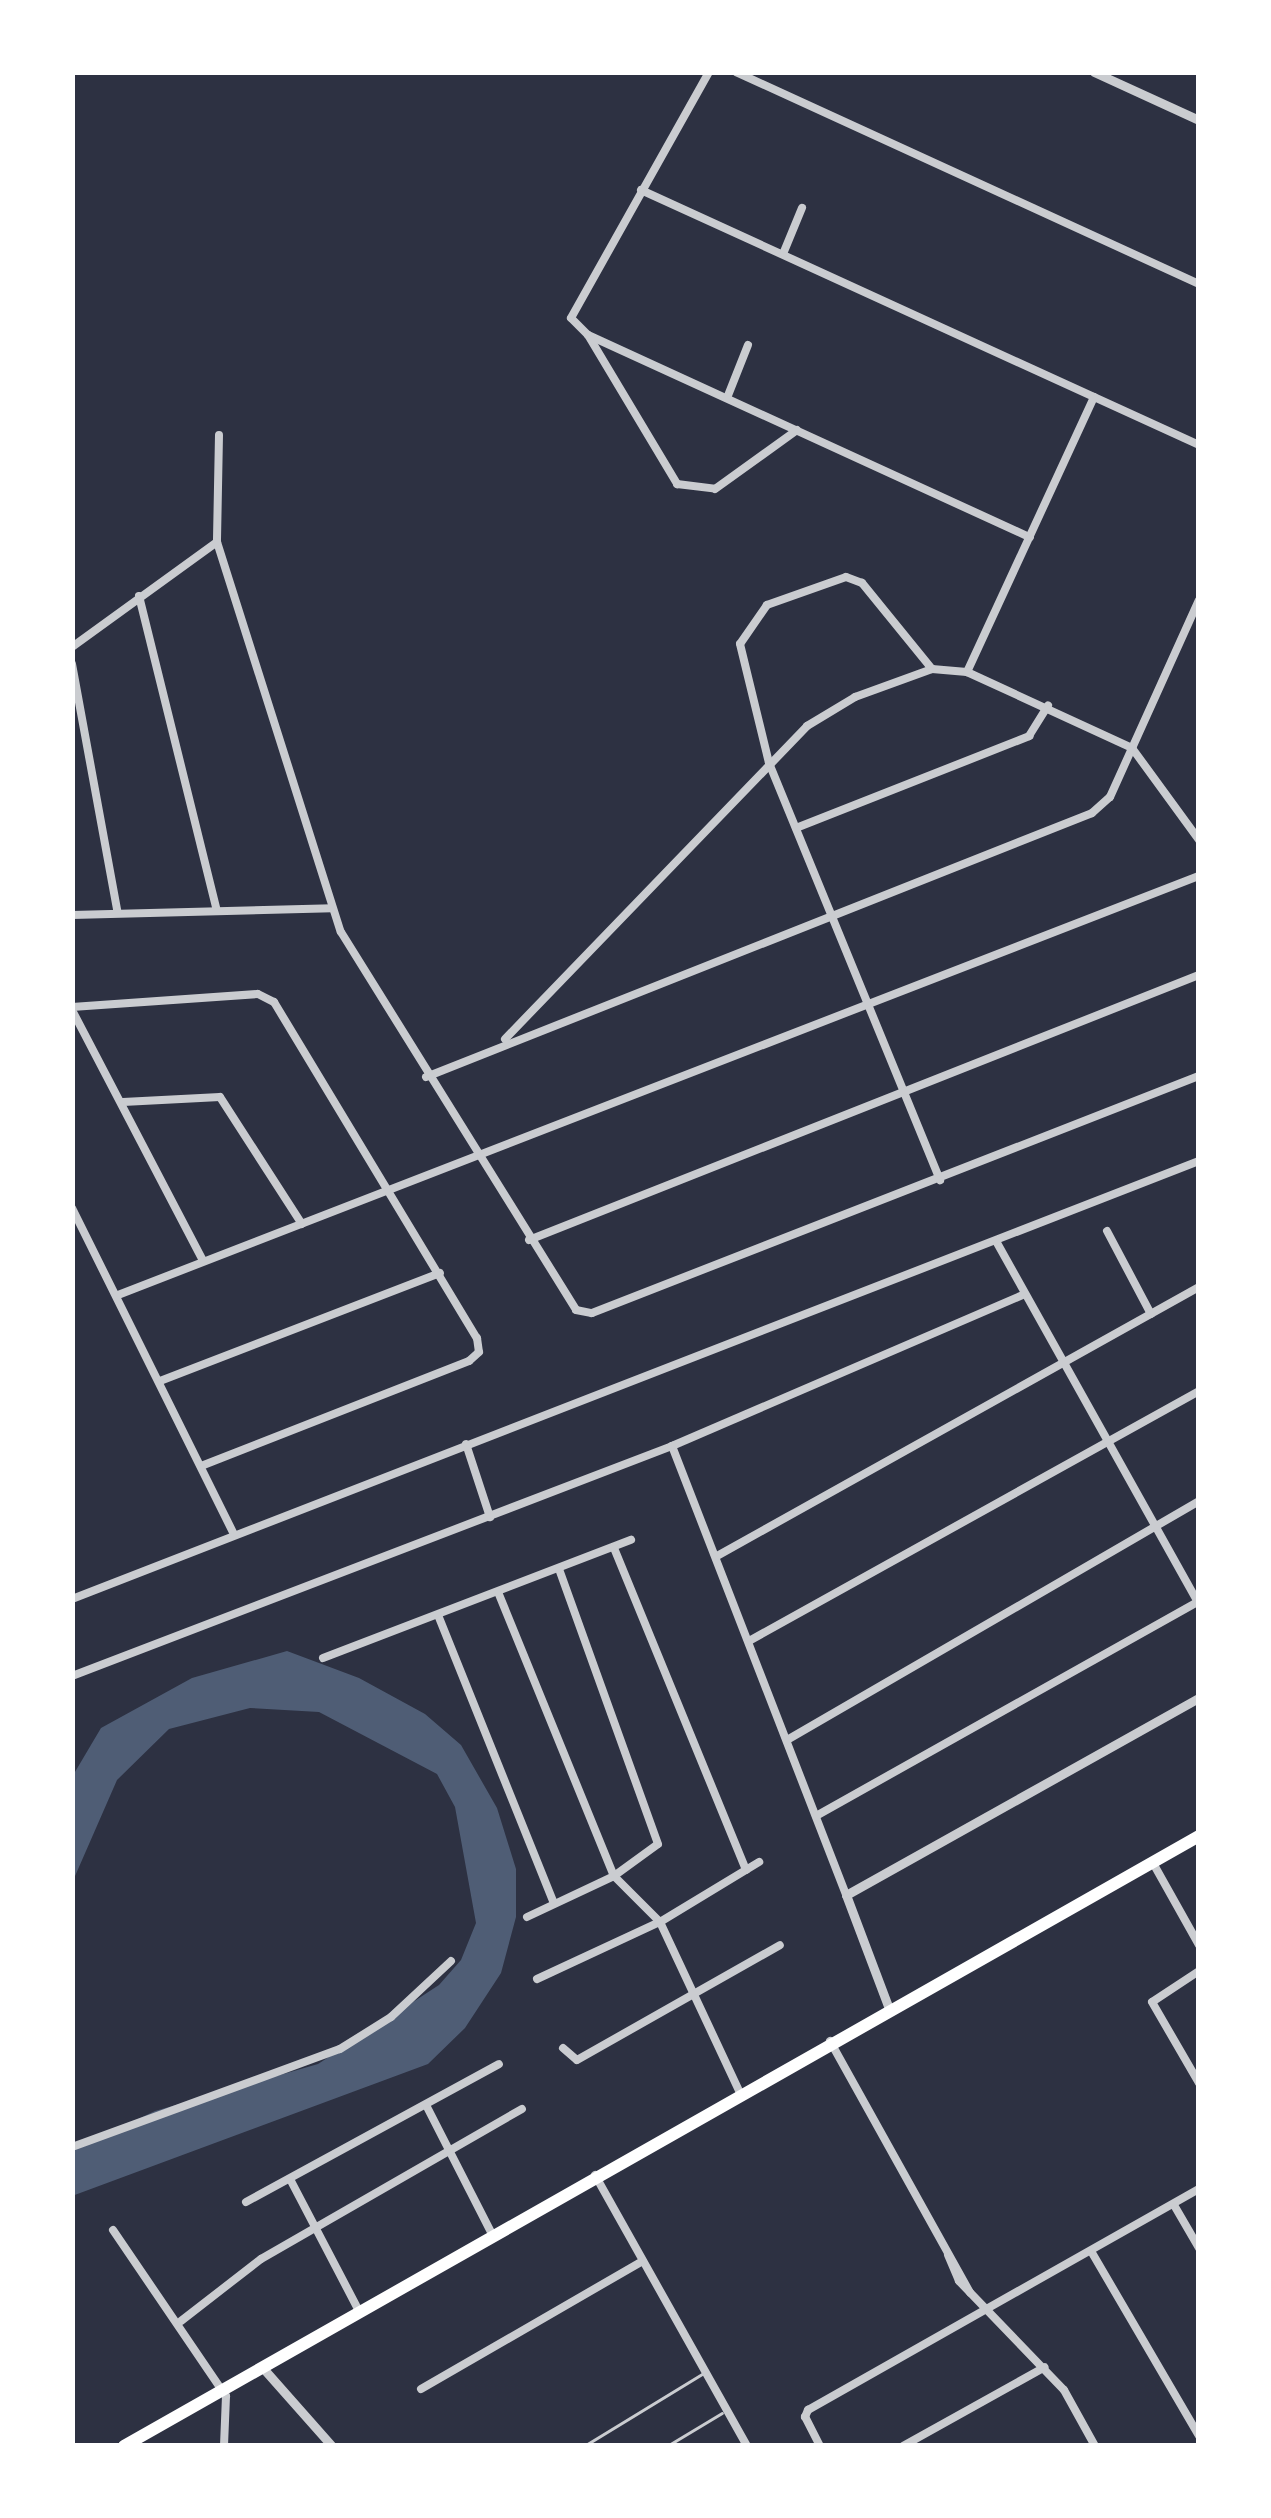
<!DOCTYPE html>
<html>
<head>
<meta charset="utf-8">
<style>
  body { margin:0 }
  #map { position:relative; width:1271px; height:2518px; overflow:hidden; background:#2d3142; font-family:Signika,sans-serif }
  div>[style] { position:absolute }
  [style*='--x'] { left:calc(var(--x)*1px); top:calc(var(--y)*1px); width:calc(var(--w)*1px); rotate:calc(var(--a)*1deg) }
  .water>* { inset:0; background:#4f5d75 }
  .service>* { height:3px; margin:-1.5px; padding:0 1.5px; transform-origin:1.5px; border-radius:1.5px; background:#caccd0 }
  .minor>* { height:8px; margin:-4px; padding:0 4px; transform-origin:4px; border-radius:4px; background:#caccd0 }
  .tertiary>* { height:9px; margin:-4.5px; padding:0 4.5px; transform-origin:4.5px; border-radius:4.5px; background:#caccd0 }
  .primary>* { height:12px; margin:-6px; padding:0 6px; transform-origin:6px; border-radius:6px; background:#fff }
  span { translate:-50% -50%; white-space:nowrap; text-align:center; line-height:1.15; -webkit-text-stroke:12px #fff; paint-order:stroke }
  .frame { position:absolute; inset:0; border:75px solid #fff; pointer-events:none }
</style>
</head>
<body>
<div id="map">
  <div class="water">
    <i style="clip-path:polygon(287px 1651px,359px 1678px,425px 1714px,461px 1745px,497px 1808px,516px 1869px,516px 1917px,501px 1973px,465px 2028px,428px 2064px,72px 2196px,72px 2150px,155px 2111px,318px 2064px,439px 1985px,461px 1960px,476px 1923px,455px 1807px,437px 1774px,319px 1712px,250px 1708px,169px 1729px,117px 1780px,72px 1883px,72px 1777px,101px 1728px,192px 1678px)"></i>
  </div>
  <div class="service">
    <i style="--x:584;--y:2446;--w:142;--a:-31.4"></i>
    <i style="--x:667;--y:2446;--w:64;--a:-31"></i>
  </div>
  <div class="minor">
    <i style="--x:709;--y:72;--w:282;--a:119.3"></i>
    <i style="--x:571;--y:318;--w:24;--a:45"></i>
    <i style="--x:588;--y:335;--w:486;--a:24.6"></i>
    <i style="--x:736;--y:72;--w:509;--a:24.6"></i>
    <i style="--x:641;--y:190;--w:614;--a:24.56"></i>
    <i style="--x:783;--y:254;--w:50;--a:-67.6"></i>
    <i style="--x:588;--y:335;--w:174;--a:59.1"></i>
    <i style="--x:677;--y:484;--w:38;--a:7"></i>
    <i style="--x:715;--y:489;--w:101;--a:-35.7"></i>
    <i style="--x:727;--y:398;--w:57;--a:-68.4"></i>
    <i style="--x:219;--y:435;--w:107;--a:91.1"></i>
    <i style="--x:217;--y:542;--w:409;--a:72.4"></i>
    <i style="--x:341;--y:932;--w:445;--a:58.1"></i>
    <i style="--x:576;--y:1310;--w:16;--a:11"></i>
    <i style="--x:592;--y:1313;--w:652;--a:-21.33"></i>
    <i style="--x:139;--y:596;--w:321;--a:76.1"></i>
    <i style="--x:72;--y:647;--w:179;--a:-35.9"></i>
    <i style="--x:72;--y:664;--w:250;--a:79.6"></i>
    <i style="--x:932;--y:669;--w:111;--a:-129.1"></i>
    <i style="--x:862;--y:583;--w:17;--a:-159"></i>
    <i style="--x:846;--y:577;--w:84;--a:160.5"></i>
    <i style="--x:767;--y:605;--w:47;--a:124.7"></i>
    <i style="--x:740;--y:644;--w:122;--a:76.3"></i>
    <i style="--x:769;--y:763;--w:451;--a:67.7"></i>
    <i style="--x:967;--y:672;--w:303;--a:-65.2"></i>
    <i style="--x:796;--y:828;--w:251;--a:-21.5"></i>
    <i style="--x:1029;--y:736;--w:36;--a:-58"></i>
    <i style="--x:72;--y:915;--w:260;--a:-1.5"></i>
    <i style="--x:72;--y:1007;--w:186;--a:-4"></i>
    <i style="--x:258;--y:994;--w:18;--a:27"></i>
    <i style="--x:274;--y:1002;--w:393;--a:58.9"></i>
    <i style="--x:477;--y:1338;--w:14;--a:82"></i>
    <i style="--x:479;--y:1352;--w:13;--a:138"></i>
    <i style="--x:469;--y:1361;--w:285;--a:158.6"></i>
    <i style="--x:72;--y:1010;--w:283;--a:62.4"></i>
    <i style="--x:505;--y:1039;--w:435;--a:-46"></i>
    <i style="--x:807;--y:726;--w:56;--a:-31.1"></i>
    <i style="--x:855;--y:697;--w:82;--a:-20"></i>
    <i style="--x:932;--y:669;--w:35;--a:5"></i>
    <i style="--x:967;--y:672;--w:182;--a:24.7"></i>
    <i style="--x:1132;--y:748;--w:114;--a:53.9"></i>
    <i style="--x:426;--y:1077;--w:716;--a:-21.62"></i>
    <i style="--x:1092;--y:813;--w:24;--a:-42"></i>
    <i style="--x:1110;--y:797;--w:216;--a:-65.7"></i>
    <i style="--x:123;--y:1102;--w:97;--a:-3"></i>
    <i style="--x:220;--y:1097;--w:151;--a:57.2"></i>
    <i style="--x:72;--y:1208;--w:365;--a:63.6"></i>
    <i style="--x:1107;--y:1231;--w:94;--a:62.1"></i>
    <i style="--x:529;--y:1240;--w:721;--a:-21.58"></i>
    <i style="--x:996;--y:1241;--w:416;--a:60.8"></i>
    <i style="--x:118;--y:1295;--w:1159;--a:-21.19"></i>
    <i style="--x:160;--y:1381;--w:300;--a:-21.1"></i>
    <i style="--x:466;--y:1444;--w:77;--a:71.8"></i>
    <i style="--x:672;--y:1446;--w:482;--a:68.8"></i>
    <i style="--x:614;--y:1548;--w:348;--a:67.7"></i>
    <i style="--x:717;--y:1556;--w:552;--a:-29.17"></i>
    <i style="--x:498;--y:1592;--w:307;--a:67.8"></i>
    <i style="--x:614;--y:1876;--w:65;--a:45"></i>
    <i style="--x:660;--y:1922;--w:187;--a:64.9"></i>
    <i style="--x:72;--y:1599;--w:1209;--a:-21.24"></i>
    <i style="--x:438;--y:1615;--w:311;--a:68.1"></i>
    <i style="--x:749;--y:1641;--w:515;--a:-29.05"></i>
    <i style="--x:323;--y:1658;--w:330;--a:-21"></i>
    <i style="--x:72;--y:1676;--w:643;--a:-20.97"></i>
    <i style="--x:672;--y:1446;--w:384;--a:-23.3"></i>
    <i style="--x:787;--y:1740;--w:476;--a:-30.1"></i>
    <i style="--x:816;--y:1816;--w:439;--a:-29.3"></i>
    <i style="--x:1153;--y:1863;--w:94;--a:60.7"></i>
    <i style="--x:527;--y:1917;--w:96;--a:-25.2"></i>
    <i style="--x:614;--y:1876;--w:54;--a:-36"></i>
    <i style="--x:658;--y:1844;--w:292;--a:-109.8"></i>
    <i style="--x:1199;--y:1971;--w:56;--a:146.6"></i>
    <i style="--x:1152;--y:2002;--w:94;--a:59.9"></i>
    <i style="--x:537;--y:1979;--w:136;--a:-24.9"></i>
    <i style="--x:660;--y:1922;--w:116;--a:-31.2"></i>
    <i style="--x:830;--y:2041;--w:288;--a:60.9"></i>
    <i style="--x:563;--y:2048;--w:18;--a:41"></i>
    <i style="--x:577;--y:2060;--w:233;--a:-29.5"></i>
    <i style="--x:426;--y:2105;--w:145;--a:62.9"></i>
    <i style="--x:72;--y:2147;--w:285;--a:-20.1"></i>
    <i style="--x:340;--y:2049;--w:60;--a:-32.1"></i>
    <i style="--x:391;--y:2017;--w:82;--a:-43"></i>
    <i style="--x:595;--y:2175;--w:311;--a:60.7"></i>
    <i style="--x:290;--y:2179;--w:149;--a:62.4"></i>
    <i style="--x:246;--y:2202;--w:288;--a:-28.6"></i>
    <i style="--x:1174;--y:2205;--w:50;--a:59.8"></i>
    <i style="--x:113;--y:2230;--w:201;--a:55.8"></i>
    <i style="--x:226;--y:2396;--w:50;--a:92.3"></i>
    <i style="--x:1091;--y:2251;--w:214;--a:59.7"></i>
    <i style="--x:948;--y:2255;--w:28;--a:67"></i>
    <i style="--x:959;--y:2281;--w:151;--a:46.1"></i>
    <i style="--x:1064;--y:2390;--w:64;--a:61"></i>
    <i style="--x:181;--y:2321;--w:101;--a:-37.8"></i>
    <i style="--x:261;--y:2259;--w:301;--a:-29.9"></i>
    <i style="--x:421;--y:2389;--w:256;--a:-30"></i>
    <i style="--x:820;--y:2446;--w:33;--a:-117"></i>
    <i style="--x:805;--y:2417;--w:8;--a:-67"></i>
    <i style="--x:808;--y:2410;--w:449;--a:-29.5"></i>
    <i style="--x:903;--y:2446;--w:162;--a:-29.1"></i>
  </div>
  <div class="tertiary">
    <i style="--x:1094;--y:72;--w:115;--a:24.6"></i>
    <i style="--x:888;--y:2006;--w:119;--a:-110.7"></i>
    <i style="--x:846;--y:1895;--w:404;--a:-29.2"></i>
    <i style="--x:262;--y:2367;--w:106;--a:48.5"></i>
  </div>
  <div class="primary">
    <i style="--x:124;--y:2446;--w:1236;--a:-29.57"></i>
  </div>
  <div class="frame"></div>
</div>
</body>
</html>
